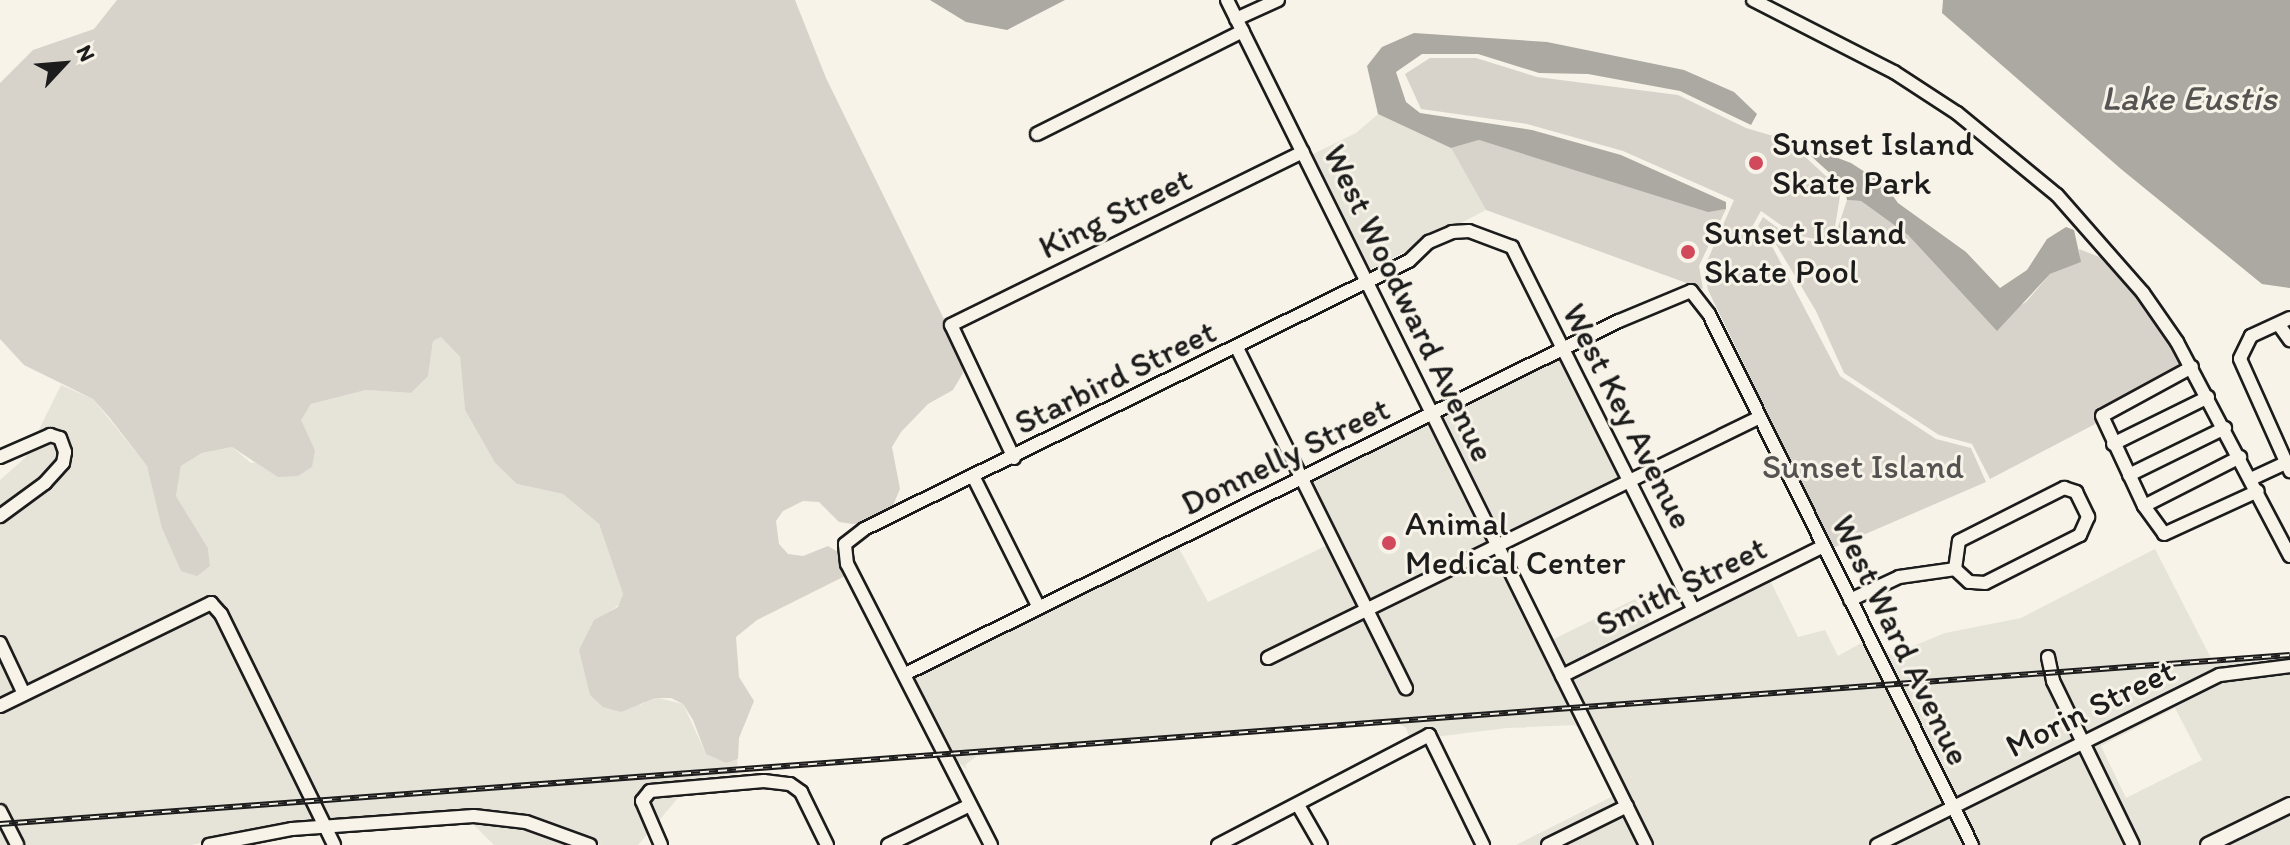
<!DOCTYPE html>
<html>
<head>
<meta charset="utf-8">
<style>
  body { margin:0 }
  #map { position:relative; width:2290px; height:845px; overflow:hidden; background:#f7f3e8; font-family:Itim,sans-serif }
  div>[style] { position:absolute }
  [style*='--x'] { left:calc(var(--x)*1px); top:calc(var(--y)*1px); width:calc(var(--w)*1px); rotate:calc(var(--a)*1deg) }
  .built>* { inset:0; background:#e6e3d9 }
  .green>* { inset:0; background:#d7d3cb }
  .water>* { inset:0; background:#aca9a2 }
  .roads { filter:drop-shadow(2px 0 #1c1c1c) drop-shadow(-2px 0 #1c1c1c) drop-shadow(0 2px #1c1c1c) drop-shadow(0 -2px #1c1c1c) }
  .minor>* { height:12px; margin:-6px; padding:0 6px; transform-origin:6px; border-radius:6px; background:#f7f3e8 }
  .major>* { height:14px; margin:-7px; padding:0 7px; transform-origin:7px; border-radius:7px; background:#f7f3e8 }
  .rail>* { height:6px; margin-top:-3px; transform-origin:0; background:repeating-linear-gradient(90deg,#f7f3e8 0 9px,#1c1c1c 0 18px); box-sizing:border-box; border-block:2px solid #1c1c1c }
  .dots>* { width:22px; height:22px; translate:-50% -50%; box-sizing:border-box; border:4px solid #f7f3e8; border-radius:50% }
  span { translate:-50% -50%; white-space:nowrap; text-align:center; line-height:1.15; -webkit-text-stroke:6px #f7f3e8; paint-order:stroke }
  .poi-label { font-size:34px; color:#1c1c1c }
  .left { translate:0 -50%; text-align:left }
  .street-label { font-size:34px; color:#1c1c1c }
  .park-label { font-size:34px; color:#545351 }
  .water-label { font-size:36px; color:#565452; font-style:italic }
  .north { position:absolute; left:24px; top:24px; width:80px; height:80px; -webkit-text-stroke:6px #f7f3e8; paint-order:stroke; rotate:64deg; font-size:22px; font-weight:700; line-height:32px; text-align:center; color:#1c1c1c }
  .north::after { content:''; display:block; margin:auto; width:28px; height:36px; background:#1c1c1c; clip-path:polygon(50% 0,100% 100%,50% 72%,0 100%) }
</style>
</head>
<body>
<div id="map">
  <div class="built">
    <i style="clip-path:polygon(1378px 114px,1451px 148px,1486px 210px,1368px 271px,1311px 155px,1356px 133px)"></i>
    <i style="clip-path:polygon(441px 337px,460px 357px,465px 410px,495px 463px,517px 484px,563px 494px,599px 524px,623px 594px,619px 605px,591px 624px,640px 705px,655px 697px,683px 704px,706px 754px,726px 763px,737px 759px,738px 774px,695px 778px,638px 845px,601px 845px,528px 817px,473px 811px,292px 824px,191px 845px,0 845px,0 480px,25px 458px,61px 385px,93px 399px,147px 466px,181px 571px,210px 566px,208px 548px,176px 496px,181px 466px,202px 453px,232px 447px,251px 463px,315px 450px,300px 420px,311px 404px,366px 390px,411px 393px,428px 375px,433px 341px)"></i>
    <i style="clip-path:polygon(1566px 352px,1629px 483px,1505px 548px,1438px 414px)"></i>
    <i style="clip-path:polygon(1428px 419px,1584px 731px,1574px 725px,1507px 728px,1410px 740px,1406px 728px,1396px 722px,977px 756px,965px 765px,968px 770px,953px 758px,940px 759px,903px 678px,1174px 539px,1208px 602px,1334px 542px,1301px 481px)"></i>
    <i style="clip-path:polygon(evenodd,2155px 549px,2213px 662px,2290px 660px,2290px 799px,2197px 845px,1653px 845px,1543px 625px,1552px 640px,1635px 599px,1656px 631px,1769px 578px,1798px 637px,1825px 630px,1838px 656px,1872px 637px,1891px 655px,1945px 633px,2021px 618px,2155px 549px,2175px 708px,2202px 760px,2126px 798px,2101px 746px,2175px 708px)"></i>
    <i style="clip-path:polygon(1615px 795px,1640px 845px,1516px 845px)"></i>
    <i style="clip-path:polygon(2290px 810px,2290px 845px,2220px 845px)"></i>
    <i style="clip-path:polygon(470px 821px,524px 827px,577px 845px,494px 845px)"></i>
  </div>
  <div class="green">
    <i style="clip-path:polygon(117px 0,795px 0,826px 78px,961px 354px,963px 373px,953px 390px,928px 404px,901px 432px,892px 447px,900px 489px,891px 510px,874px 521px,853px 524px,839px 522px,819px 502px,803px 501px,783px 511px,776px 521px,779px 544px,788px 554px,803px 556px,828px 546px,846px 557px,847px 575px,757px 620px,736px 637px,739px 677px,754px 701px,739px 738px,738px 759px,726px 763px,706px 754px,693px 720px,683px 704px,671px 698px,655px 698px,621px 712px,603px 707px,590px 695px,579px 650px,594px 620px,618px 607px,623px 594px,599px 524px,563px 494px,517px 484px,495px 463px,465px 410px,460px 357px,441px 337px,433px 341px,428px 376px,411px 393px,366px 390px,311px 404px,301px 420px,315px 450px,312px 467px,298px 476px,278px 477px,232px 447px,202px 453px,181px 466px,176px 496px,208px 548px,210px 566px,197px 576px,181px 571px,162px 528px,147px 466px,109px 417px,93px 399px,24px 365px,0 339px,0 83px,33px 50px,94px 29px)"></i>
    <i style="clip-path:polygon(1430px 58px,1476px 58px,1537px 77px,1678px 95px,1746px 128px,1787px 140px,1841px 190px,1834px 233px,1820px 240px,1795px 235px,1761px 211px,1752px 227px,1773px 248px,1840px 376px,1936px 439px,1971px 448px,1986px 482px,1833px 548px,1708px 290px,1704px 268px,1734px 200px,1623px 151px,1527px 124px,1421px 109px,1405px 74px)"></i>
    <i style="clip-path:polygon(1479px 140px,1708px 211px,1726px 209px,1699px 266px,1703px 289px,1486px 210px,1451px 148px)"></i>
    <i style="clip-path:polygon(1847px 200px,1861px 201px,1908px 235px,1991px 324px,2026px 302px,2050px 274px,2080px 262px,2079px 249px,2102px 258px,2138px 296px,2189px 375px,1990px 479px,1972px 444px,1939px 435px,1844px 373px,1816px 311px,1777px 246px,1758px 226px,1763px 217px,1794px 240px,1833px 242px)"></i>
  </div>
  <div class="water">
    <i style="clip-path:polygon(930px 0,1065px 0,1007px 30px,966px 22px)"></i>
    <i style="clip-path:polygon(1943px 0,2290px 0,2290px 288px,2262px 284px,2121px 169px,1942px 13px)"></i>
    <i style="clip-path:polygon(1414px 33px,1547px 42px,1684px 70px,1734px 92px,1757px 114px,1751px 125px,1680px 91px,1588px 74px,1539px 73px,1478px 54px,1422px 54px,1396px 72px,1406px 102px,1420px 113px,1532px 130px,1621px 155px,1726px 202px,1726px 209px,1708px 212px,1479px 140px,1451px 148px,1378px 114px,1367px 66px,1382px 47px)"></i>
    <i style="clip-path:polygon(1817px 150px,1851px 163px,1885px 185px,1898px 203px,1966px 252px,2000px 288px,2027px 270px,2047px 239px,2066px 227px,2074px 230px,2081px 262px,2050px 274px,1997px 331px,1908px 235px,1861px 201px,1847px 200px,1844px 186px,1811px 156px)"></i>
  </div>
  <div class="roads">
    <div class="minor">
      <i style="--x:1227;--y:0;--w:943;--a:63.63"></i>
      <i style="--x:1753;--y:0;--w:158;--a:27.1"></i>
      <i style="--x:1894;--y:72;--w:75;--a:33.1"></i>
      <i style="--x:1957;--y:113;--w:129;--a:39.4"></i>
      <i style="--x:2057;--y:195;--w:130;--a:48.7"></i>
      <i style="--x:2143;--y:293;--w:60;--a:55.2"></i>
      <i style="--x:2177;--y:342;--w:242;--a:62.2"></i>
      <i style="--x:1236;--y:19;--w:46;--a:-24.3"></i>
      <i style="--x:1037;--y:134;--w:230;--a:-26.6"></i>
      <i style="--x:2290;--y:318;--w:43;--a:155.2"></i>
      <i style="--x:2251;--y:336;--w:25;--a:116"></i>
      <i style="--x:2240;--y:359;--w:123;--a:65.9"></i>
      <i style="--x:2279;--y:325;--w:19;--a:54"></i>
      <i style="--x:1237;--y:348;--w:380;--a:63.6"></i>
      <i style="--x:2192;--y:367;--w:102;--a:151.4"></i>
      <i style="--x:2102;--y:416;--w:99;--a:65"></i>
      <i style="--x:2144;--y:506;--w:34;--a:54"></i>
      <i style="--x:2164;--y:534;--w:103;--a:-24.6"></i>
      <i style="--x:2113;--y:444;--w:106;--a:-26.3"></i>
      <i style="--x:0;--y:457;--w:55;--a:-23.7"></i>
      <i style="--x:50;--y:435;--w:10;--a:17"></i>
      <i style="--x:60;--y:438;--w:15;--a:70"></i>
      <i style="--x:65;--y:452;--w:11;--a:100"></i>
      <i style="--x:63;--y:463;--w:27;--a:132"></i>
      <i style="--x:45;--y:483;--w:56;--a:143.7"></i>
      <i style="--x:1014;--y:458;--w:147;--a:-115.3"></i>
      <i style="--x:951;--y:325;--w:392;--a:-26.2"></i>
      <i style="--x:2129;--y:475;--w:107;--a:-26.1"></i>
      <i style="--x:974;--y:478;--w:145;--a:63.4"></i>
      <i style="--x:2251;--y:479;--w:38;--a:-25"></i>
      <i style="--x:2064;--y:488;--w:13;--a:18"></i>
      <i style="--x:2076;--y:492;--w:28;--a:64"></i>
      <i style="--x:2088;--y:517;--w:20;--a:114"></i>
      <i style="--x:2080;--y:535;--w:106;--a:153.2"></i>
      <i style="--x:1985;--y:583;--w:16;--a:-176"></i>
      <i style="--x:1969;--y:582;--w:19;--a:-137"></i>
      <i style="--x:1955;--y:569;--w:28;--a:-82"></i>
      <i style="--x:1959;--y:541;--w:118;--a:-26.8"></i>
      <i style="--x:2144;--y:506;--w:108;--a:-27"></i>
      <i style="--x:1850;--y:600;--w:54;--a:-25.1"></i>
      <i style="--x:1899;--y:577;--w:57;--a:-8.1"></i>
      <i style="--x:0;--y:643;--w:56;--a:64.8"></i>
      <i style="--x:2048;--y:657;--w:25;--a:78"></i>
      <i style="--x:2053;--y:681;--w:182;--a:64"></i>
      <i style="--x:1268;--y:658;--w:546;--a:-26.1"></i>
      <i style="--x:905;--y:674;--w:796;--a:-26.31"></i>
      <i style="--x:1619;--y:321;--w:78;--a:-22.6"></i>
      <i style="--x:1691;--y:291;--w:29;--a:52"></i>
      <i style="--x:1709;--y:314;--w:593;--a:63.65"></i>
      <i style="--x:1562;--y:676;--w:292;--a:-26.4"></i>
      <i style="--x:0;--y:706;--w:235;--a:-26"></i>
      <i style="--x:211;--y:603;--w:15;--a:48"></i>
      <i style="--x:221;--y:614;--w:257;--a:63.9"></i>
      <i style="--x:1298;--y:805;--w:46;--a:60.1"></i>
      <i style="--x:0;--y:811;--w:38;--a:63"></i>
      <i style="--x:209;--y:845;--w:85;--a:-10.9"></i>
      <i style="--x:292;--y:829;--w:182;--a:-4.1"></i>
      <i style="--x:474;--y:816;--w:52;--a:6.6"></i>
      <i style="--x:526;--y:822;--w:68;--a:19.8"></i>
      <i style="--x:661;--y:845;--w:48;--a:-113.4"></i>
      <i style="--x:642;--y:801;--w:13;--a:-51"></i>
      <i style="--x:650;--y:791;--w:114;--a:-5"></i>
      <i style="--x:764;--y:781;--w:26;--a:7"></i>
      <i style="--x:790;--y:784;--w:14;--a:36"></i>
      <i style="--x:801;--y:792;--w:59;--a:63.9"></i>
      <i style="--x:888;--y:845;--w:91;--a:-26"></i>
      <i style="--x:991;--y:845;--w:316;--a:-117.1"></i>
      <i style="--x:847;--y:564;--w:20;--a:-96"></i>
      <i style="--x:845;--y:544;--w:24;--a:-38"></i>
      <i style="--x:864;--y:529;--w:607;--a:-26.19"></i>
      <i style="--x:1409;--y:261;--w:28;--a:-44"></i>
      <i style="--x:1429;--y:242;--w:25;--a:-23"></i>
      <i style="--x:1452;--y:232;--w:17;--a:-3"></i>
      <i style="--x:1469;--y:231;--w:46;--a:20.4"></i>
      <i style="--x:1512;--y:247;--w:406;--a:63.4"></i>
      <i style="--x:1218;--y:845;--w:238;--a:-27.5"></i>
      <i style="--x:1429;--y:735;--w:123;--a:63.9"></i>
      <i style="--x:1548;--y:845;--w:88;--a:-26.3"></i>
      <i style="--x:1877;--y:845;--w:383;--a:-26.4"></i>
      <i style="--x:2220;--y:675;--w:71;--a:-7.3"></i>
    </div>
    <div class="major">
      <i style="--x:2208;--y:845;--w:91;--a:-26"></i>
    </div>
  </div>
  <div class="rail">
    <i style="--x:0;--y:824;--w:2296;--a:-4.22"></i>
  </div>
  <div class="dots">
    <i style="left:1756px;top:163px;background:#d1495b"></i>
    <i style="left:1688px;top:252px;background:#d1495b"></i>
    <i style="left:1389px;top:543px;background:#d1495b"></i>
  </div>
  <div class="poi-label">
    <span class="left" style="left:1772px;top:163px">Sunset Island<br>Skate Park</span>
    <span class="left" style="left:1704px;top:252px">Sunset Island<br>Skate Pool</span>
    <span class="left" style="left:1405px;top:543px">Animal<br>Medical Center</span>
  </div>
  <div class="street-label">
    <span style="left:1115px;top:213px;rotate:-26deg">King Street</span>
    <span style="left:1409px;top:303px;rotate:64deg">West Woodward Avenue</span>
    <span style="left:1115px;top:377px;rotate:-26deg">Starbird Street</span>
    <span style="left:1628px;top:416px;rotate:63deg">West Key Avenue</span>
    <span style="left:1285px;top:456px;rotate:-26deg">Donnelly Street</span>
    <span style="left:1681px;top:586px;rotate:-26deg">Smith Street</span>
    <span style="left:1901px;top:640px;rotate:64deg">West Ward Avenue</span>
    <span style="left:2090px;top:708px;rotate:-26deg">Morin Street</span>
  </div>
  <div class="park-label">
    <span style="left:1863px;top:467px">Sunset Island</span>
  </div>
  <div class="water-label">
    <span style="left:2189px;top:98px">Lake Eustis</span>
  </div>
  <div class="north">N</div>
</div>
</body>
</html>
